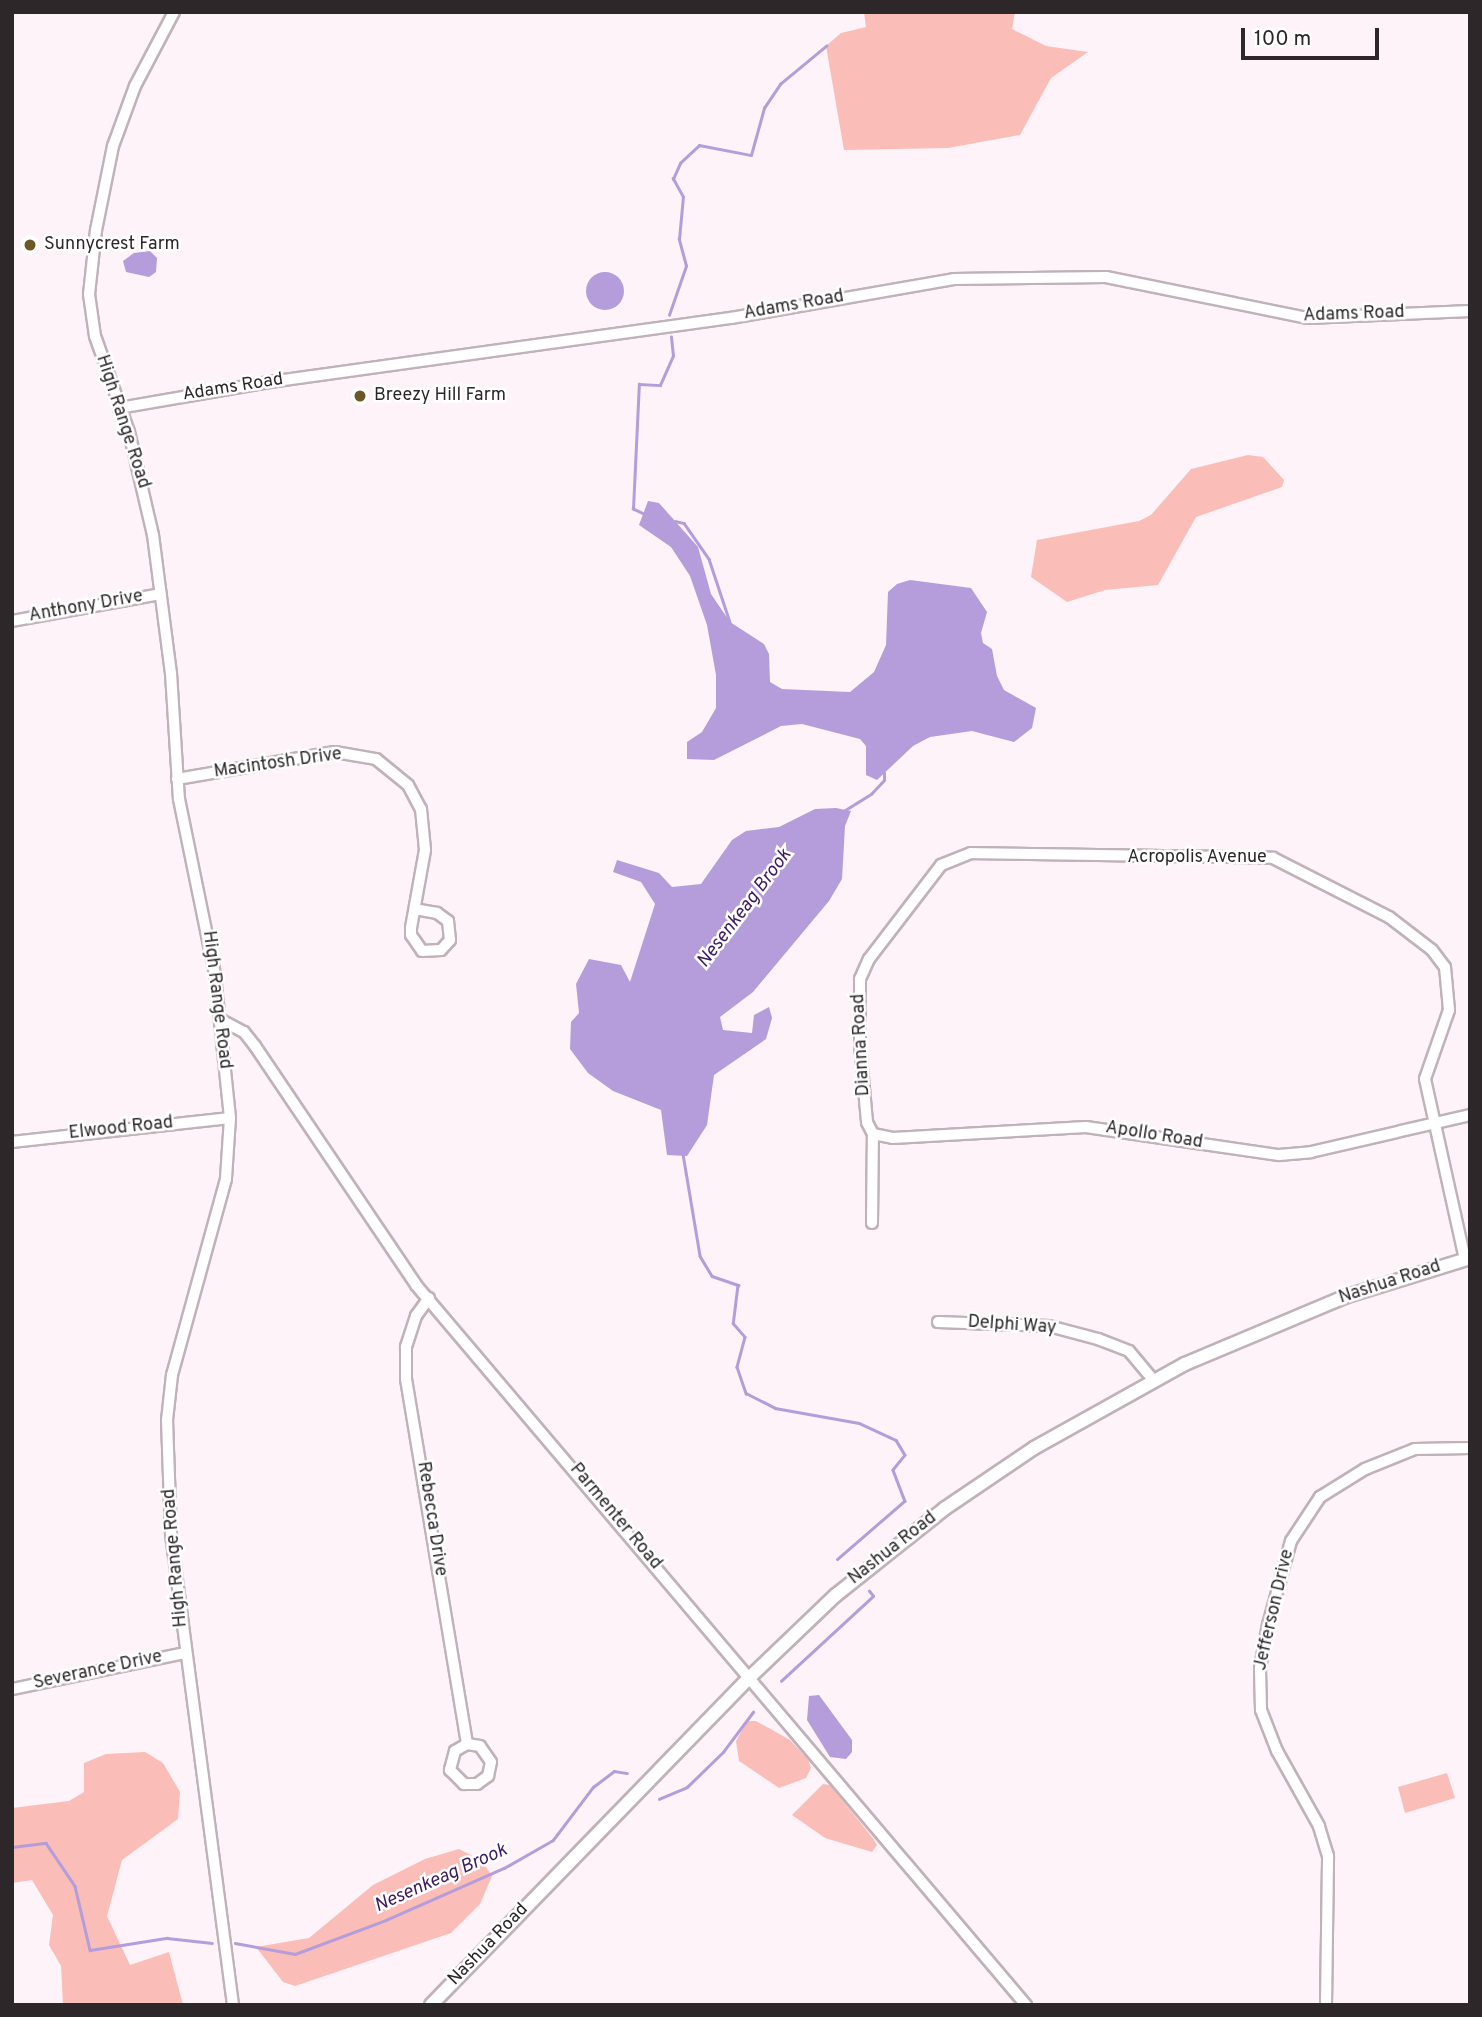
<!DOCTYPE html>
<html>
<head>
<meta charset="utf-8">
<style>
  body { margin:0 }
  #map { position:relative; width:1482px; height:2017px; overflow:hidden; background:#fdf3f9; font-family:Overpass,sans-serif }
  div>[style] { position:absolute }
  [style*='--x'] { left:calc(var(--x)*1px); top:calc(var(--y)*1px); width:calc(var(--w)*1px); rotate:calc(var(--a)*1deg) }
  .green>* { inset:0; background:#fbbdb7 }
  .water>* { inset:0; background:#b49dda }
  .round { border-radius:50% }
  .stream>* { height:2.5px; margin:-1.25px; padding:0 1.25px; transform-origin:1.25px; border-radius:1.25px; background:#b49dda }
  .roads { filter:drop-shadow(2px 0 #c1b2ba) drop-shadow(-2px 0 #c1b2ba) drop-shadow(0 2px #c1b2ba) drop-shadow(0 -2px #c1b2ba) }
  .minor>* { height:10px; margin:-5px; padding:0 5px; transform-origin:5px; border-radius:5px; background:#fff }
  .major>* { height:12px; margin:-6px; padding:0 6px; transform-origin:6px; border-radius:6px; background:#fff }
  .dots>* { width:19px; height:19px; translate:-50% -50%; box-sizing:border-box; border:4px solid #fff; border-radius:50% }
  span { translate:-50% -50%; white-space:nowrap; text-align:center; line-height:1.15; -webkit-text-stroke:5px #fff; paint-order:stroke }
  .poi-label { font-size:18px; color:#2d272a }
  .left { translate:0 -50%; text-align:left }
  .street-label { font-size:18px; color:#2d272a }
  .water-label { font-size:19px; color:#3d1b63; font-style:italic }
  .frame { position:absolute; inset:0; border:14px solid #2d272a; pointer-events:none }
  .scale { position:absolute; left:1241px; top:28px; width:138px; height:32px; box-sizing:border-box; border:4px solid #2d272a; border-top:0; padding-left:9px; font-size:21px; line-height:24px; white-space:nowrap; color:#2d272a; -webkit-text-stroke:5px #fff; paint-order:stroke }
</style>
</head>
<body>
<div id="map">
  <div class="green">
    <i style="clip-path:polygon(864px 12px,1015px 12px,1012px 29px,1046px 46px,1088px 52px,1051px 78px,1020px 135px,948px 148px,844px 150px,826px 46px,841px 33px,866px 27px)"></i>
    <i style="clip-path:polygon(1248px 455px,1263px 457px,1284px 480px,1282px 487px,1196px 517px,1158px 585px,1105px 590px,1067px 602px,1031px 577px,1037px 540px,1139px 521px,1151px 515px,1191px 469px)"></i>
    <i style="clip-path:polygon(747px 1721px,756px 1721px,790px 1740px,808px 1759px,811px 1768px,806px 1778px,779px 1788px,739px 1761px,736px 1741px)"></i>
    <i style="clip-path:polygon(145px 1752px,163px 1763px,180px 1792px,178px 1819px,122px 1860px,107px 1916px,130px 1965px,169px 1952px,183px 2005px,63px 2005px,61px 1966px,49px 1945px,53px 1915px,32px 1880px,12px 1883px,12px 1808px,69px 1801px,84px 1792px,84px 1763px,106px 1754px)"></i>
    <i style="clip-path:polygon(1447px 1773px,1455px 1798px,1405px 1813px,1398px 1787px)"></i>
    <i style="clip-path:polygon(823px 1784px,830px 1785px,872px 1837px,877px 1845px,872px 1852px,825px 1838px,792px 1815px)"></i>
    <i style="clip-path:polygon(459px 1849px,482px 1861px,492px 1876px,480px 1904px,451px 1933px,295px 1986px,283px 1982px,256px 1947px,309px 1938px,373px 1885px,425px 1859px)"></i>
  </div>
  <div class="water">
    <i style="clip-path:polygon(150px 251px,157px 258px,156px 272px,149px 277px,126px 272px,123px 261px,134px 253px)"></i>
    <i class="round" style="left:586px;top:272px;width:38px;height:38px"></i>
    <i style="clip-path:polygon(648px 501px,659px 503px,698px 547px,711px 594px,730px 622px,764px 644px,769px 654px,770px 682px,782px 689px,850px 692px,874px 672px,886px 645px,888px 592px,897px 584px,910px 580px,971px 588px,987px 612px,981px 633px,983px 643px,992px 649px,997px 676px,1004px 690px,1036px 708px,1032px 728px,1014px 742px,972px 731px,930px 737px,913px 746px,877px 780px,866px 775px,866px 746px,860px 739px,802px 724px,781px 726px,714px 760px,687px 759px,687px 742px,702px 732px,716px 708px,716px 675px,707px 625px,690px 576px,671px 547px,639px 525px)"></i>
    <i style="clip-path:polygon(836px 808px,851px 811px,845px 826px,842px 879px,829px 901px,753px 992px,720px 1017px,723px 1030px,752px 1033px,754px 1015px,769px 1007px,772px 1018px,766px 1039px,714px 1075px,707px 1125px,687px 1156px,667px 1155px,661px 1110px,613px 1091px,588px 1073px,570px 1049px,571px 1022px,579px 1013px,576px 984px,589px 959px,621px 965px,630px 982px,655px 904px,641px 882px,613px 872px,617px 860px,659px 873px,672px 887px,701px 884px,732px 840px,746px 831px,779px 827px,815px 809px)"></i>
    <i style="clip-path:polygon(819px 1695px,852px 1740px,852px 1752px,846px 1759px,830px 1757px,807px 1720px,809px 1696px)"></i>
  </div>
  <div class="stream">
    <i style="--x:669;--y:315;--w:52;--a:-70.9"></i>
    <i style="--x:686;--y:266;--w:28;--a:-105"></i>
    <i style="--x:679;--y:239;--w:42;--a:-84.6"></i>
    <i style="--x:683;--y:197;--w:21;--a:-119"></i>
    <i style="--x:673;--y:179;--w:17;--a:-66"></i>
    <i style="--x:680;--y:163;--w:26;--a:-43"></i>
    <i style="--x:699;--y:145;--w:53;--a:10.9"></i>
    <i style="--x:751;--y:155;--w:49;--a:-74.5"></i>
    <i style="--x:764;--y:108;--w:29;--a:-56"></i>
    <i style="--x:780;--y:84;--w:60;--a:-39.6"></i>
    <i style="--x:644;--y:514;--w:12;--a:-156"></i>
    <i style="--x:633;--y:509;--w:125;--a:-87.3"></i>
    <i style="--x:639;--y:384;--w:21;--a:3"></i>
    <i style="--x:660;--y:385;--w:32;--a:-66"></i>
    <i style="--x:673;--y:356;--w:19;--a:-96"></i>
    <i style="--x:675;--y:521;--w:9;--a:13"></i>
    <i style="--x:684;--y:523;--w:44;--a:55.2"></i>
    <i style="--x:709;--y:559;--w:66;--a:71.6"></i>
    <i style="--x:842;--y:812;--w:34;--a:-32"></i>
    <i style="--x:871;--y:794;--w:19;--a:-47"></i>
    <i style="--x:884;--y:780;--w:7;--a:-90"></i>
    <i style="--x:683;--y:1154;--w:103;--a:80.5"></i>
    <i style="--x:700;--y:1256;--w:23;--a:59"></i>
    <i style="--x:712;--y:1276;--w:28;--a:19"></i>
    <i style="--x:738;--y:1285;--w:38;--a:97"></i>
    <i style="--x:733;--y:1323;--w:18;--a:49"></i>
    <i style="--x:745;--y:1337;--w:31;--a:105"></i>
    <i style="--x:737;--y:1367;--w:28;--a:71"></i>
    <i style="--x:746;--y:1393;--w:33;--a:27"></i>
    <i style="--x:775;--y:1408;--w:85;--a:10.1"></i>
    <i style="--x:859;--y:1423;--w:41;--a:24.7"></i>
    <i style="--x:896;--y:1440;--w:17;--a:59"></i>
    <i style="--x:905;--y:1455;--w:19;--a:129"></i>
    <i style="--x:893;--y:1470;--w:33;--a:69"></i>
    <i style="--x:905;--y:1501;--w:89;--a:139.1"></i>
    <i style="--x:781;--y:1681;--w:125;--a:-42.7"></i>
    <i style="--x:873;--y:1596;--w:6;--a:-129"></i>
    <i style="--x:659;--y:1799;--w:30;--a:-23"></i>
    <i style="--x:687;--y:1787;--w:50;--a:-44.2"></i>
    <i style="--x:723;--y:1752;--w:50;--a:-53.1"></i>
    <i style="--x:12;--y:1847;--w:34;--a:-7"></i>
    <i style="--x:46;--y:1843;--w:52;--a:56"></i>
    <i style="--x:75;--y:1886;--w:66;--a:76.8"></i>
    <i style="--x:90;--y:1950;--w:78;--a:-8.9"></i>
    <i style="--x:167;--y:1938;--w:45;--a:6.3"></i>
    <i style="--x:235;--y:1943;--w:61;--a:10.4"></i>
    <i style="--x:295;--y:1954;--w:97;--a:-20.5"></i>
    <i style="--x:386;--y:1920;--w:129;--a:-23.8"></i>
    <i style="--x:504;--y:1868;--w:56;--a:-29.7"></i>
    <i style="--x:553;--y:1840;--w:66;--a:-53"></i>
    <i style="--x:593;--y:1787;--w:26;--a:-37"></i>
    <i style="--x:614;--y:1771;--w:13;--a:9"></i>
  </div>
  <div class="roads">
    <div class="minor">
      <i style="--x:174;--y:12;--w:84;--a:117.8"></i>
      <i style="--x:135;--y:86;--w:64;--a:110.1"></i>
      <i style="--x:113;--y:146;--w:86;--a:101.4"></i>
      <i style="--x:96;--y:230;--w:64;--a:96.2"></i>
      <i style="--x:89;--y:294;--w:42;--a:81.9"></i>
      <i style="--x:95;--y:336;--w:102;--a:70.5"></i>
      <i style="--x:129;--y:432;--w:106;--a:76.9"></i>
      <i style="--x:153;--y:535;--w:139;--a:82.6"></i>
      <i style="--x:171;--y:673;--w:126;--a:86.4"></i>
      <i style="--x:179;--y:799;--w:180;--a:78.4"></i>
      <i style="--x:215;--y:975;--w:144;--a:84"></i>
      <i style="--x:230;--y:1118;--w:61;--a:93.8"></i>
      <i style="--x:226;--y:1179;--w:203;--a:105.4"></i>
      <i style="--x:172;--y:1375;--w:45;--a:96.3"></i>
      <i style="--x:167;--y:1420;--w:114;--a:88"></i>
      <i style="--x:171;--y:1534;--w:475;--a:82.5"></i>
      <i style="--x:119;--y:408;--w:152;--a:-9.8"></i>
      <i style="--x:269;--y:382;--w:466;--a:-7.9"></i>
      <i style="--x:731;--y:318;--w:226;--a:-9.9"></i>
      <i style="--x:954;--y:279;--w:152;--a:-0.8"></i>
      <i style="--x:1106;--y:277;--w:206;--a:11.5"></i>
      <i style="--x:1308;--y:318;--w:162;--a:-2.5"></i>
      <i style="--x:12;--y:621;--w:151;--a:-10.3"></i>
      <i style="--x:177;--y:779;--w:160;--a:-9.7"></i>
      <i style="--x:335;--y:752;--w:42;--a:9.7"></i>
      <i style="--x:376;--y:759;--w:41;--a:39.1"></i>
      <i style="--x:408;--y:785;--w:27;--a:62"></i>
      <i style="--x:421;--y:809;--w:41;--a:84.4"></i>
      <i style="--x:425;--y:850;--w:79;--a:100.2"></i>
      <i style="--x:411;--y:928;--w:7;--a:90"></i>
      <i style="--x:411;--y:935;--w:19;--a:55"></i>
      <i style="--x:422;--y:951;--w:19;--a:-3"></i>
      <i style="--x:441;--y:950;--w:13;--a:-48"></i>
      <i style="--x:450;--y:940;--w:19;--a:-96"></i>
      <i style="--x:448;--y:921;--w:14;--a:-144"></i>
      <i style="--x:437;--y:913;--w:22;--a:-170"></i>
      <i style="--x:221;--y:1020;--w:26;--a:28"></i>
      <i style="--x:244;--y:1032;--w:18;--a:52"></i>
      <i style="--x:255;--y:1046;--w:288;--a:56"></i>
      <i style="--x:416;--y:1285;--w:944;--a:49.73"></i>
      <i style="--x:873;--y:1134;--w:13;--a:-117"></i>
      <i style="--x:867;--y:1122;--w:79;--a:-95.1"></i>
      <i style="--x:860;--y:1043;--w:64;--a:-90"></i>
      <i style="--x:860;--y:979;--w:22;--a:-66"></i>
      <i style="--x:869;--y:959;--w:118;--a:-52.5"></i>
      <i style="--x:941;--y:865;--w:32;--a:-22"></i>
      <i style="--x:971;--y:853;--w:302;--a:0.9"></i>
      <i style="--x:1273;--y:858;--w:130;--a:27"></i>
      <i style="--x:1389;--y:917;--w:54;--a:37.5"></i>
      <i style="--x:1432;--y:950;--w:21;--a:53"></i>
      <i style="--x:1445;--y:967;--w:43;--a:84.7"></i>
      <i style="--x:1449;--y:1010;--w:73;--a:109.2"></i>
      <i style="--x:1425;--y:1079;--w:184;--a:77.5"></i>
      <i style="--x:873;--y:1134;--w:20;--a:11"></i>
      <i style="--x:893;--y:1138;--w:193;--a:-3.3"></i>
      <i style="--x:1086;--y:1127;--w:195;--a:8.3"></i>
      <i style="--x:1279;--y:1155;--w:32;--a:-5"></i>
      <i style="--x:1311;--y:1152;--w:163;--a:-13.1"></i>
      <i style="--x:12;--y:1142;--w:219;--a:-6.3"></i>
      <i style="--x:872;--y:1223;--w:89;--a:-89.4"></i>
      <i style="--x:429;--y:1298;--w:22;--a:126"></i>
      <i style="--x:416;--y:1316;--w:33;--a:108"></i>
      <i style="--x:406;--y:1347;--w:32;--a:90"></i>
      <i style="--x:406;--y:1379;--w:370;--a:80.5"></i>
      <i style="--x:467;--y:1744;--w:14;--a:150"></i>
      <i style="--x:455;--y:1751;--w:20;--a:105"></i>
      <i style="--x:450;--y:1770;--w:20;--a:45"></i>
      <i style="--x:464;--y:1784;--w:13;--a:0"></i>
      <i style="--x:477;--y:1784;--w:14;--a:-36"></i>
      <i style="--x:488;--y:1776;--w:14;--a:-78"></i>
      <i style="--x:491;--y:1762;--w:19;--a:-125"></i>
      <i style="--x:480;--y:1746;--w:13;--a:-171"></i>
      <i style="--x:938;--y:1322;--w:111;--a:2.1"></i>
      <i style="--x:1049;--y:1326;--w:51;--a:14.9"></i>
      <i style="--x:1098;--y:1339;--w:33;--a:21"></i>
      <i style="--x:1129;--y:1351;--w:38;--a:50"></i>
      <i style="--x:12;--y:1689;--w:177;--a:-11.8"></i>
      <i style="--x:1326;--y:2005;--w:149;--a:-89.2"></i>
      <i style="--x:1328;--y:1856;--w:31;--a:-107"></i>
      <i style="--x:1319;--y:1826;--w:86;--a:-119.2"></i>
      <i style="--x:1277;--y:1751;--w:44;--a:-111.3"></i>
      <i style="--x:1261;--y:1710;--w:42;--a:-91.4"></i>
      <i style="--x:1260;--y:1668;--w:44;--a:-79.5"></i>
      <i style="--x:1268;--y:1625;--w:87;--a:-74.7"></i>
      <i style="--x:1291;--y:1541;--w:53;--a:-56.6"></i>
      <i style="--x:1320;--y:1497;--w:53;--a:-31.9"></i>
      <i style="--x:1365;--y:1469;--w:54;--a:-21.8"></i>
      <i style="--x:1415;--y:1449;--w:55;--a:-1"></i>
    </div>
    <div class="major">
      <i style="--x:431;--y:2005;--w:455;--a:-45.8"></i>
      <i style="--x:748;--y:1679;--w:122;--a:-43.7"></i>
      <i style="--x:836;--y:1595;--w:138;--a:-38.5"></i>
      <i style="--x:944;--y:1509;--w:109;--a:-34.1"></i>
      <i style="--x:1034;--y:1448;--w:173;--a:-29.1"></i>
      <i style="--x:1185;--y:1364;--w:173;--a:-22.8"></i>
      <i style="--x:1344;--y:1297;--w:132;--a:-17.2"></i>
    </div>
  </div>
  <div class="dots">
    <i style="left:30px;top:245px;background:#6c5827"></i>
    <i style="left:360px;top:396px;background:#6c5827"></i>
  </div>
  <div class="poi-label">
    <span class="left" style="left:44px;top:245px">Sunnycrest Farm</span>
    <span class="left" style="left:374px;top:396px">Breezy Hill Farm</span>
  </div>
  <div class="street-label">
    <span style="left:794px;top:306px;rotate:-10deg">Adams Road</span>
    <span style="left:1354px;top:315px;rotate:-2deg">Adams Road</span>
    <span style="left:233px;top:388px;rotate:-9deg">Adams Road</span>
    <span style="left:122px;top:422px;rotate:72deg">High Range Road</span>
    <span style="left:86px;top:607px;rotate:-10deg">Anthony Drive</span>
    <span style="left:278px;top:764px;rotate:-8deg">Macintosh Drive</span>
    <span style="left:1197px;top:858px">Acropolis Avenue</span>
    <span style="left:216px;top:1000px;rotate:83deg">High Range Road</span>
    <span style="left:862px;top:1045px;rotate:-93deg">Dianna Road</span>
    <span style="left:121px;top:1129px;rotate:-6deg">Elwood Road</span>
    <span style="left:1154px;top:1136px;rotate:9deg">Apollo Road</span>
    <span style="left:1390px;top:1283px;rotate:-18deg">Nashua Road</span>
    <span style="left:1012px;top:1326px;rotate:4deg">Delphi Way</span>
    <span style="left:615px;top:1517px;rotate:50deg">Parmenter Road</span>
    <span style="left:431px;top:1519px;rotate:81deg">Rebecca Drive</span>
    <span style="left:893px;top:1549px;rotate:-38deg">Nashua Road</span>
    <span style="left:176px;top:1558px;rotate:-95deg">High Range Road</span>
    <span style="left:1275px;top:1610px;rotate:-77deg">Jefferson Drive</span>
    <span style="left:98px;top:1671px;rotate:-12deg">Severance Drive</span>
    <span style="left:489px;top:1945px;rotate:-46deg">Nashua Road</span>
  </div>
  <div class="water-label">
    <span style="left:745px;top:909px;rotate:-53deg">Nesenkeag Brook</span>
    <span style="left:441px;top:1879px;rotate:-24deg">Nesenkeag Brook</span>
  </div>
  <div class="frame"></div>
  <div class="scale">100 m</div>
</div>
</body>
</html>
